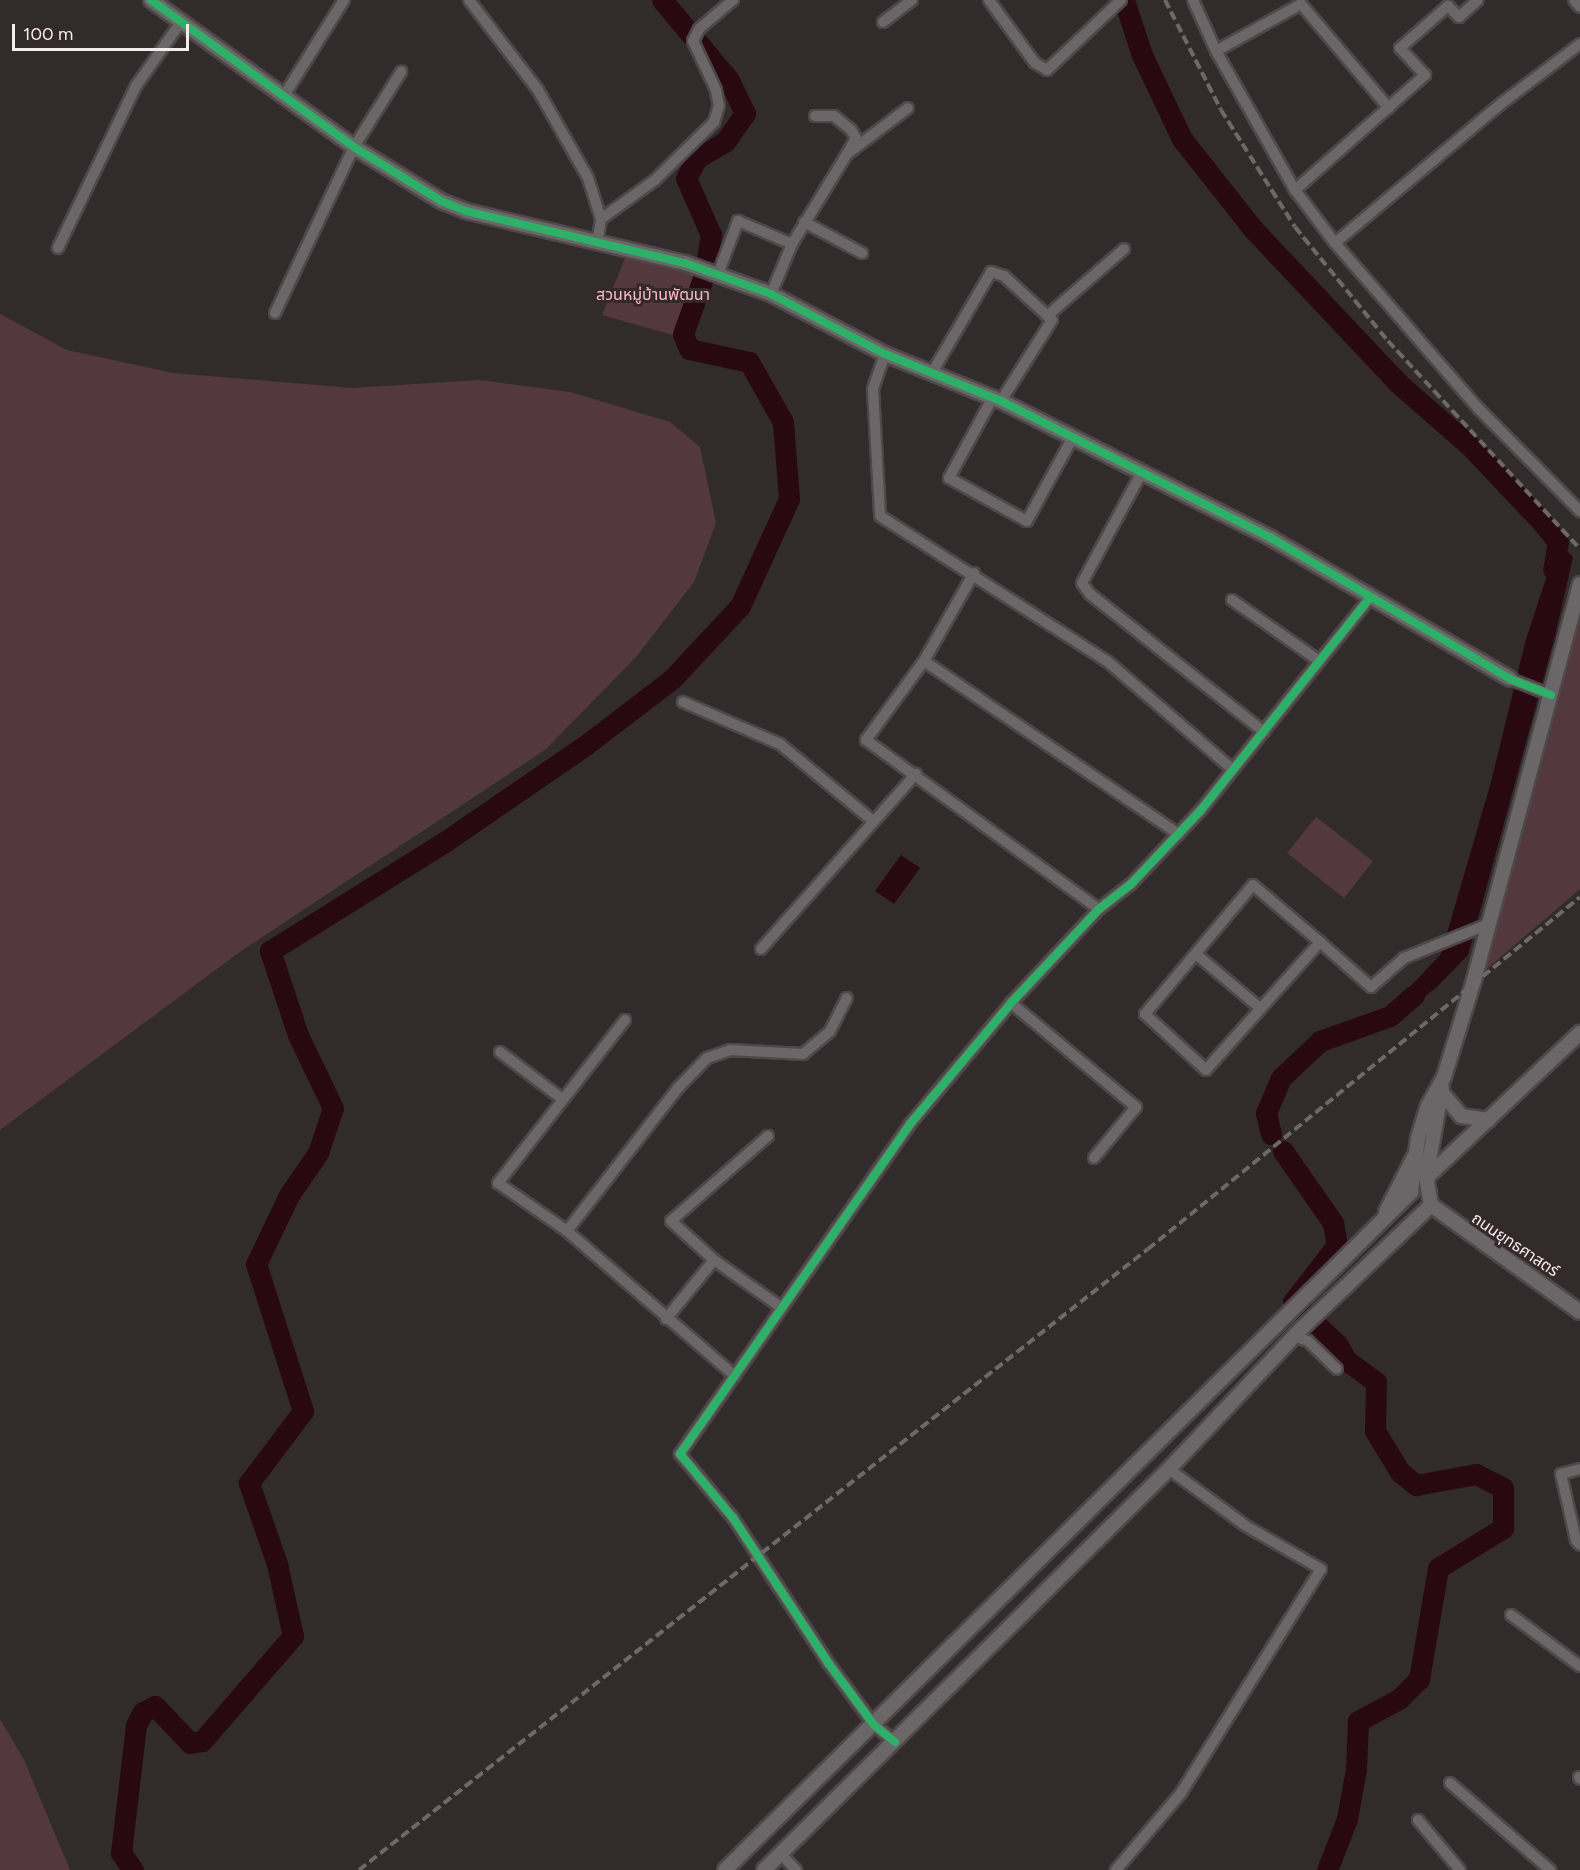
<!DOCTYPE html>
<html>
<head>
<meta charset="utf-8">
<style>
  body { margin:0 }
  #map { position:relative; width:1580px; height:1870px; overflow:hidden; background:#322b2c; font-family:Figtree,"Noto Sans Thai",sans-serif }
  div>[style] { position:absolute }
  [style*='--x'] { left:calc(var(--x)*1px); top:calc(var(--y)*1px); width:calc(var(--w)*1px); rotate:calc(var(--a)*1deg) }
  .green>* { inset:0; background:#53393d }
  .water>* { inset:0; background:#290911 }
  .river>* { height:21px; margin:-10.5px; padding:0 10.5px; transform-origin:10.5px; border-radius:10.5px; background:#290911 }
  .roads { filter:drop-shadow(2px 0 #4e4848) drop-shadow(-2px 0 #4e4848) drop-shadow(0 2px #4e4848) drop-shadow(0 -2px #4e4848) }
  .street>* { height:10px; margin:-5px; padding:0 5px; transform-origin:5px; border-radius:5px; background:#6b6667 }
  .secondary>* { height:14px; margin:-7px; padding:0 7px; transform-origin:7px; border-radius:7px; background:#6b6667 }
  .rail>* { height:4px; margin-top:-2px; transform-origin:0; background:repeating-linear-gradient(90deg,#6e6969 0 9px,transparent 0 13.5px) }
  .cycleway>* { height:8px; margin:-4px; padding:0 4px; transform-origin:4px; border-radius:4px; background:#2db169 }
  span { translate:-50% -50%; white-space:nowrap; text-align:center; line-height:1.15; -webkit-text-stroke:6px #35282a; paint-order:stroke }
  .park-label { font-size:16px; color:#f9bcc5 }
  .street-label { font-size:16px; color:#f4ebec }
  .scale { position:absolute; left:12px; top:24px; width:177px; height:27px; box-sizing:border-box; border:3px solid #f4ebec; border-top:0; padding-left:8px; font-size:18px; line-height:21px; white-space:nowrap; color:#f4ebec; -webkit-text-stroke:4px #35282a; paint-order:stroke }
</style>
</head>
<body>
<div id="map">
  <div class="green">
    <i style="clip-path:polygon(627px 253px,704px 275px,680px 337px,602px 315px)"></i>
    <i style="clip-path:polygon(0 314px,67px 350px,173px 373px,352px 388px,479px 380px,570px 392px,670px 422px,700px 447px,716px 523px,694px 582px,636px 657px,545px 750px,241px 951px,0 1130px)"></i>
    <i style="clip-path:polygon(1580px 584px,1580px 889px,1474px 980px)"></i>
    <i style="clip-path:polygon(1316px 817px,1373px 861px,1344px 898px,1287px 853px)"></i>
    <i style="clip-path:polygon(0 1719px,24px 1760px,70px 1870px,0 1870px)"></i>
  </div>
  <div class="water">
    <i style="clip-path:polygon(1558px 542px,1573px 557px,1555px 636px,1468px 955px,1437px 987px,1398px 1018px,1390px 1008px,1441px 954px,1491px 782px,1526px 639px)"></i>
    <i style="clip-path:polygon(901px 855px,920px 868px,894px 904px,875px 891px)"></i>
  </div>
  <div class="river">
    <i style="--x:1124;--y:0;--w:58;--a:71.9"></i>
    <i style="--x:1142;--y:55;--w:93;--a:64.5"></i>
    <i style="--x:1182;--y:139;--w:115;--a:51.7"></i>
    <i style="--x:1253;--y:229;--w:212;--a:46.7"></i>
    <i style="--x:1398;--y:383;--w:97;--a:41.2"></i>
    <i style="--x:1471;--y:447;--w:100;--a:46.6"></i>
    <i style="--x:1540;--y:520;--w:28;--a:51"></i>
    <i style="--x:1558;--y:542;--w:28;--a:100"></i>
    <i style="--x:1271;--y:1134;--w:22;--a:-103"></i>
    <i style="--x:1266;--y:1113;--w:38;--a:-67"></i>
    <i style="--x:1281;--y:1078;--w:54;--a:-43.5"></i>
    <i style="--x:1320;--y:1041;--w:74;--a:-19.7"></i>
    <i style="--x:1390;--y:1016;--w:32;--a:-41"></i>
    <i style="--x:1283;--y:1151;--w:88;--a:55.2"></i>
    <i style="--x:1333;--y:1223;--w:22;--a:80"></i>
    <i style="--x:1337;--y:1245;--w:72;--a:127.7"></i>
    <i style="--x:1293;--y:1302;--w:62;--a:43.7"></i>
    <i style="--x:1338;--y:1345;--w:17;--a:62"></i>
    <i style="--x:1346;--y:1360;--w:37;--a:36"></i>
    <i style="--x:1376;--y:1382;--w:49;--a:91.2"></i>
    <i style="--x:1375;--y:1431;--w:48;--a:58.6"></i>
    <i style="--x:1400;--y:1472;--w:21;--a:39"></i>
    <i style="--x:1416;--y:1485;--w:61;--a:-10.4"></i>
    <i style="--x:1476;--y:1474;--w:30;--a:27"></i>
    <i style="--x:1503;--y:1488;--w:40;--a:90"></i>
    <i style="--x:1503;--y:1528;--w:76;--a:148.4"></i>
    <i style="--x:1438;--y:1568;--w:113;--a:99.7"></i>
    <i style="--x:1419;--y:1679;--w:28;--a:135"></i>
    <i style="--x:1399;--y:1699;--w:47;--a:151.8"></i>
    <i style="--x:1358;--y:1721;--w:48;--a:92.4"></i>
    <i style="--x:1356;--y:1769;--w:51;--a:100.2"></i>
    <i style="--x:1347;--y:1819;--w:55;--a:111.4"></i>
    <i style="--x:133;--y:1870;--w:21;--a:-125"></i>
    <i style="--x:121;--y:1853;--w:129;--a:-83.3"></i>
    <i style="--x:136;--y:1725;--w:15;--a:-62"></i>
    <i style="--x:143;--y:1712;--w:13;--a:-27"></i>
    <i style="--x:155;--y:1706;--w:51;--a:46.6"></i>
    <i style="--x:190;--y:1743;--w:12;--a:-9"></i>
    <i style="--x:202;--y:1741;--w:139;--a:-49.1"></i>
    <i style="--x:293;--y:1636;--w:74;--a:-102.5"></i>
    <i style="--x:277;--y:1564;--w:86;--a:-109.1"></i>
    <i style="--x:249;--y:1483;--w:90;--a:-53.1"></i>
    <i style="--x:303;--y:1411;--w:154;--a:-107.7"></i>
    <i style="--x:256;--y:1264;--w:76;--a:-64.4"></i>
    <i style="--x:289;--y:1195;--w:51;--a:-55.4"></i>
    <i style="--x:318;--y:1153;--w:47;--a:-71.6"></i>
    <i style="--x:333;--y:1108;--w:81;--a:-115.6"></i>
    <i style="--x:298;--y:1035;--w:89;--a:-108.4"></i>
    <i style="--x:270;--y:951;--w:208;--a:-32"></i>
    <i style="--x:446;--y:841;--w:171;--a:-34.5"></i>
    <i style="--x:587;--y:744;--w:107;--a:-37.4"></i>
    <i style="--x:672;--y:679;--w:100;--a:-47"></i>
    <i style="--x:740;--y:606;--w:118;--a:-65.4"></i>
    <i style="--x:789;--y:499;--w:77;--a:-94.5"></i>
    <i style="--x:783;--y:422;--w:69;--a:-119.5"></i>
    <i style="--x:749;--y:362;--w:61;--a:-167.8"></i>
    <i style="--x:689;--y:349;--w:16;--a:-112"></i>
    <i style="--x:683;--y:334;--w:63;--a:-70.4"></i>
    <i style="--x:704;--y:275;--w:41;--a:-80.1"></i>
    <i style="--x:711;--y:235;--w:62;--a:-113.7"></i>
    <i style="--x:686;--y:178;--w:23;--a:-61"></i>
    <i style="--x:697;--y:158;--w:32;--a:-30"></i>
    <i style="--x:725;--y:142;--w:35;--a:-55"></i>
    <i style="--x:745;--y:113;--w:37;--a:-116"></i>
    <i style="--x:729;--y:80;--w:104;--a:-129.9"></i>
  </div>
  <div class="roads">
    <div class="street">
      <i style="--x:469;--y:0;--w:113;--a:52.5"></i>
      <i style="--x:538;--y:90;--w:101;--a:60.4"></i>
      <i style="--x:588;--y:178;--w:43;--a:72.4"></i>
      <i style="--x:601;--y:219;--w:20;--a:99"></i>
      <i style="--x:989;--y:0;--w:78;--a:53.9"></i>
      <i style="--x:1035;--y:63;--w:14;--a:30"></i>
      <i style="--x:1047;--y:70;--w:102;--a:-43.4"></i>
      <i style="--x:1193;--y:0;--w:56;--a:65.7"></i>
      <i style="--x:1216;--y:51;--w:97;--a:-28.9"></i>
      <i style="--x:1301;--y:4;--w:136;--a:49.8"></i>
      <i style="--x:1574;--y:0;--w:9;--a:49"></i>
      <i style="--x:883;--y:22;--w:36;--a:-37"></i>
      <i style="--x:1216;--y:51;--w:160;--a:60.4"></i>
      <i style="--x:1295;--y:190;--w:66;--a:53"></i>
      <i style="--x:1335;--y:243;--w:218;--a:-40"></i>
      <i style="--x:1502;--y:103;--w:98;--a:-37.1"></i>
      <i style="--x:285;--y:94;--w:111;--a:-57.9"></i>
      <i style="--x:815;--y:116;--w:19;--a:0"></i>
      <i style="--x:834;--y:116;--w:22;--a:39"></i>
      <i style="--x:851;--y:130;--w:9;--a:58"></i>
      <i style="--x:856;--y:138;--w:18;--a:119"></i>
      <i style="--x:847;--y:154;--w:76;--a:-37"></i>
      <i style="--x:1295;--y:190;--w:174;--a:-41.5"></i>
      <i style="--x:1425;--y:75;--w:37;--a:-133"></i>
      <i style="--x:1400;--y:48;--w:64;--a:-41.2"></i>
      <i style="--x:1448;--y:6;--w:16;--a:45"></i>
      <i style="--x:1459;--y:17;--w:25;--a:-42"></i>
      <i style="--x:601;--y:219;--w:67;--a:-35.8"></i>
      <i style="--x:655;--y:180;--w:83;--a:-44.5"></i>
      <i style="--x:714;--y:122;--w:17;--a:-73"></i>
      <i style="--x:719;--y:106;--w:16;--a:-101"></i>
      <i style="--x:716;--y:90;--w:54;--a:-115.1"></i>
      <i style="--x:693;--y:41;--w:13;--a:-63"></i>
      <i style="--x:699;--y:29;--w:45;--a:-40.5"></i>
      <i style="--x:804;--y:222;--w:66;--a:28.1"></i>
      <i style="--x:1335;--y:243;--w:220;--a:49.1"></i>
      <i style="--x:1479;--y:409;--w:144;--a:45.3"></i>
      <i style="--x:58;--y:248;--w:180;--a:-64.3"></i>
      <i style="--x:136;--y:86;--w:78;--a:-54.9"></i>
      <i style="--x:718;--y:274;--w:57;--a:-69.3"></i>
      <i style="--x:738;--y:221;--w:59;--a:23.1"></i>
      <i style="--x:771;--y:294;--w:54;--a:-67.2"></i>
      <i style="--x:792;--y:244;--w:105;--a:-58.6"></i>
      <i style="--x:275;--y:313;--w:184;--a:-64.6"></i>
      <i style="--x:354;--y:147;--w:89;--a:-57.9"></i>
      <i style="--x:1047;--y:316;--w:102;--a:-41"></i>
      <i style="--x:885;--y:354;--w:37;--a:109"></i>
      <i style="--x:873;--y:389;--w:127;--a:86.8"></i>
      <i style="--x:880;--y:516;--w:269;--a:32.6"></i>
      <i style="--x:1107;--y:661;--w:165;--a:40.8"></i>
      <i style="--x:933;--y:371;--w:115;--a:-59.6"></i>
      <i style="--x:991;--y:272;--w:14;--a:17"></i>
      <i style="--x:1004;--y:276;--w:65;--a:42.5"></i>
      <i style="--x:1052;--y:320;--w:96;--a:122.2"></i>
      <i style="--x:992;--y:399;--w:90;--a:118.6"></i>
      <i style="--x:949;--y:478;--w:89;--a:28.9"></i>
      <i style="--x:1027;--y:521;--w:96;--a:-61.3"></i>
      <i style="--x:1142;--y:472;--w:126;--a:118.4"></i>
      <i style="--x:1082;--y:583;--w:14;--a:54"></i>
      <i style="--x:1090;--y:594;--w:222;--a:38.4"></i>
      <i style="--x:974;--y:573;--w:101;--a:119.6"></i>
      <i style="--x:924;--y:661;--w:98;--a:126.3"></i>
      <i style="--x:866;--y:740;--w:288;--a:36"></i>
      <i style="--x:1232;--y:600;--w:105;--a:34.9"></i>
      <i style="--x:924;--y:661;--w:308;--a:34.2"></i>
      <i style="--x:1510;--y:679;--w:44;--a:21.3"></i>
      <i style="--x:683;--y:702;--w:106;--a:23.4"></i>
      <i style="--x:780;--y:744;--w:119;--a:39.6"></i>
      <i style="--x:1320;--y:942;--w:171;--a:131.7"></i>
      <i style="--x:1206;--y:1070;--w:83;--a:-137.4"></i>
      <i style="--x:1145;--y:1014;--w:168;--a:-50.1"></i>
      <i style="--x:1253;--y:885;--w:88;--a:40.4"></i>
      <i style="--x:1320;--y:942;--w:68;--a:41.4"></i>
      <i style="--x:1371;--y:987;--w:44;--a:-41.3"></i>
      <i style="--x:1404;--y:958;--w:94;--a:-21.9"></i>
      <i style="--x:761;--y:949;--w:234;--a:-48.5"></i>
      <i style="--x:1196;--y:954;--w:84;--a:40.2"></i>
      <i style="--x:1011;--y:1003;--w:163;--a:39.8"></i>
      <i style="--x:1136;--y:1107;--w:66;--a:129.5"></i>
      <i style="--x:625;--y:1020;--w:207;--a:127.9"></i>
      <i style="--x:498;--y:1183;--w:84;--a:34.8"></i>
      <i style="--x:567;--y:1231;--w:222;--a:40.8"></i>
      <i style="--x:500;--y:1052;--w:76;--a:37"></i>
      <i style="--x:768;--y:1136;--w:129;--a:138.8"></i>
      <i style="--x:671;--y:1221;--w:58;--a:42.2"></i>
      <i style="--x:714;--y:1260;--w:83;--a:35.2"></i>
      <i style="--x:567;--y:1231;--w:181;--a:-52.2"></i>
      <i style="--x:678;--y:1088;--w:42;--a:-46"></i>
      <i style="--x:707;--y:1058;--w:24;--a:-19"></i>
      <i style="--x:730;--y:1050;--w:73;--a:3.1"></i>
      <i style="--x:803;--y:1054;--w:35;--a:-40"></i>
      <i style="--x:830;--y:1031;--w:37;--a:-63"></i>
      <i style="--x:666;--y:1319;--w:76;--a:-50.9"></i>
      <i style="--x:1294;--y:1336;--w:15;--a:20"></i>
      <i style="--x:1308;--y:1341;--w:40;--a:44"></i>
      <i style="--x:1580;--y:1469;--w:20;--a:165"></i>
      <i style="--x:1561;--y:1474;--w:68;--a:77.2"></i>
      <i style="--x:1576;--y:1540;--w:6;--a:51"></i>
      <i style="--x:1511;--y:1615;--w:86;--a:36.5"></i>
      <i style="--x:895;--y:1742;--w:27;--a:-141"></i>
      <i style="--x:874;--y:1725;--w:76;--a:-126.4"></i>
      <i style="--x:829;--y:1664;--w:175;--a:-123.3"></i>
      <i style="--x:733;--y:1518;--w:83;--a:-129.6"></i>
      <i style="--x:680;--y:1454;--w:402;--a:-55.1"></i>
      <i style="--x:910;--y:1124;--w:158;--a:-50.1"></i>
      <i style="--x:1011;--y:1003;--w:129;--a:-46.9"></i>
      <i style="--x:1099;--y:909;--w:41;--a:-38"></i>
      <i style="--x:1131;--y:884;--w:102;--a:-46.6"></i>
      <i style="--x:1201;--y:810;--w:270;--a:-51.5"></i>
      <i style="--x:1579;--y:1777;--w:2;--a:63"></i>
      <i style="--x:1450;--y:1783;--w:133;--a:41"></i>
      <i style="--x:1418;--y:1820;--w:65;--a:50"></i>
      <i style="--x:781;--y:1854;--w:22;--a:47"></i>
      <i style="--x:1116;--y:1870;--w:101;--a:-49.8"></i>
      <i style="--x:1181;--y:1793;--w:264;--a:-58"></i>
      <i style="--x:1321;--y:1569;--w:86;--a:-150.2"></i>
      <i style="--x:1246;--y:1526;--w:96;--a:-143.5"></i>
    </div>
    <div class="secondary">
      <i style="--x:151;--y:0;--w:251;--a:35.9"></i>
      <i style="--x:354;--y:147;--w:102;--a:31.8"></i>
      <i style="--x:441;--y:201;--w:27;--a:22"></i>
      <i style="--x:466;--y:211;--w:225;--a:13.4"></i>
      <i style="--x:685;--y:263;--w:91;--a:19.8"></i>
      <i style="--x:771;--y:294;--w:129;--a:27.8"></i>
      <i style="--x:885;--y:354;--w:125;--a:22.1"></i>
      <i style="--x:1001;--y:401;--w:303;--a:26.9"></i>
      <i style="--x:1271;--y:538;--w:277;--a:30.5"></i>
      <i style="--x:1442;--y:1093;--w:30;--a:50"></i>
      <i style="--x:1461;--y:1116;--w:28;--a:8"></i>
      <i style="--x:1426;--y:1178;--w:212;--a:-43.3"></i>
      <i style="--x:1431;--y:1205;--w:183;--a:35.7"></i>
      <i style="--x:1386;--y:1212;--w:62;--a:-63"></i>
      <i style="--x:725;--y:1870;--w:965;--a:-44.66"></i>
      <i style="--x:1411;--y:1192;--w:54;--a:-82.6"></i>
      <i style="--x:1418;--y:1138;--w:34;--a:-73"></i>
      <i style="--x:1428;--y:1106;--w:33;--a:-61"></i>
      <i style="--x:1444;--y:1077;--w:102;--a:-72.8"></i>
      <i style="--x:1474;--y:980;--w:410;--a:-75"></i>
      <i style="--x:764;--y:1870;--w:570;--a:-44.72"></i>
      <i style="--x:1169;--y:1469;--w:192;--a:-46.7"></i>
      <i style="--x:1301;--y:1329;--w:180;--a:-43.6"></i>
      <i style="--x:1431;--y:1205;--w:27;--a:-100"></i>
      <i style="--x:1426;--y:1178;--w:91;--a:-79.9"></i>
    </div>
  </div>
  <div class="rail">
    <i style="--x:1165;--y:0;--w:123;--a:63"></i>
    <i style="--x:1221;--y:110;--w:138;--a:57.7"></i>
    <i style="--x:1295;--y:227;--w:147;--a:50.8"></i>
    <i style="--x:1388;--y:341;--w:283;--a:47.3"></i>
    <i style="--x:359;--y:1870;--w:1004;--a:-38.21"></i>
    <i style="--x:1148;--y:1249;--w:557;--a:-39.17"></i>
  </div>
  <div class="cycleway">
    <i style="--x:151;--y:0;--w:251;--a:35.9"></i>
    <i style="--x:354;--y:147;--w:102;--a:31.8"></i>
    <i style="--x:441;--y:201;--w:27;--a:22"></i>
    <i style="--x:466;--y:211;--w:225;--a:13.4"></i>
    <i style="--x:685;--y:263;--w:91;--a:19.8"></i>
    <i style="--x:771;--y:294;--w:129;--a:27.8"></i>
    <i style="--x:885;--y:354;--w:125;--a:22.1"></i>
    <i style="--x:1001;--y:401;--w:303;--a:26.9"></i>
    <i style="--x:1271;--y:538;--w:277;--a:30.5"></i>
    <i style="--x:1510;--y:679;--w:44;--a:21.3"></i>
    <i style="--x:895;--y:1742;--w:27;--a:-141"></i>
    <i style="--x:874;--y:1725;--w:76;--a:-126.4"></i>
    <i style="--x:829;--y:1664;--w:175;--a:-123.3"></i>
    <i style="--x:733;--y:1518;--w:83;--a:-129.6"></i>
    <i style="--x:680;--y:1454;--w:402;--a:-55.1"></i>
    <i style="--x:910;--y:1124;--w:158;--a:-50.1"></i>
    <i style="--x:1011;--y:1003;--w:129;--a:-46.9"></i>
    <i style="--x:1099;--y:909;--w:41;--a:-38"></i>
    <i style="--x:1131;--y:884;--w:102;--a:-46.6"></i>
    <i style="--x:1201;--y:810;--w:270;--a:-51.5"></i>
  </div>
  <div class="park-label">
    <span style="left:653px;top:295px">สวนหมู่บ้านพัฒนา</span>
  </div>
  <div class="street-label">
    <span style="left:1515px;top:1245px;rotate:34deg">ถนนยุทธศาสตร์</span>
  </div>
  <div class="scale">100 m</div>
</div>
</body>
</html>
